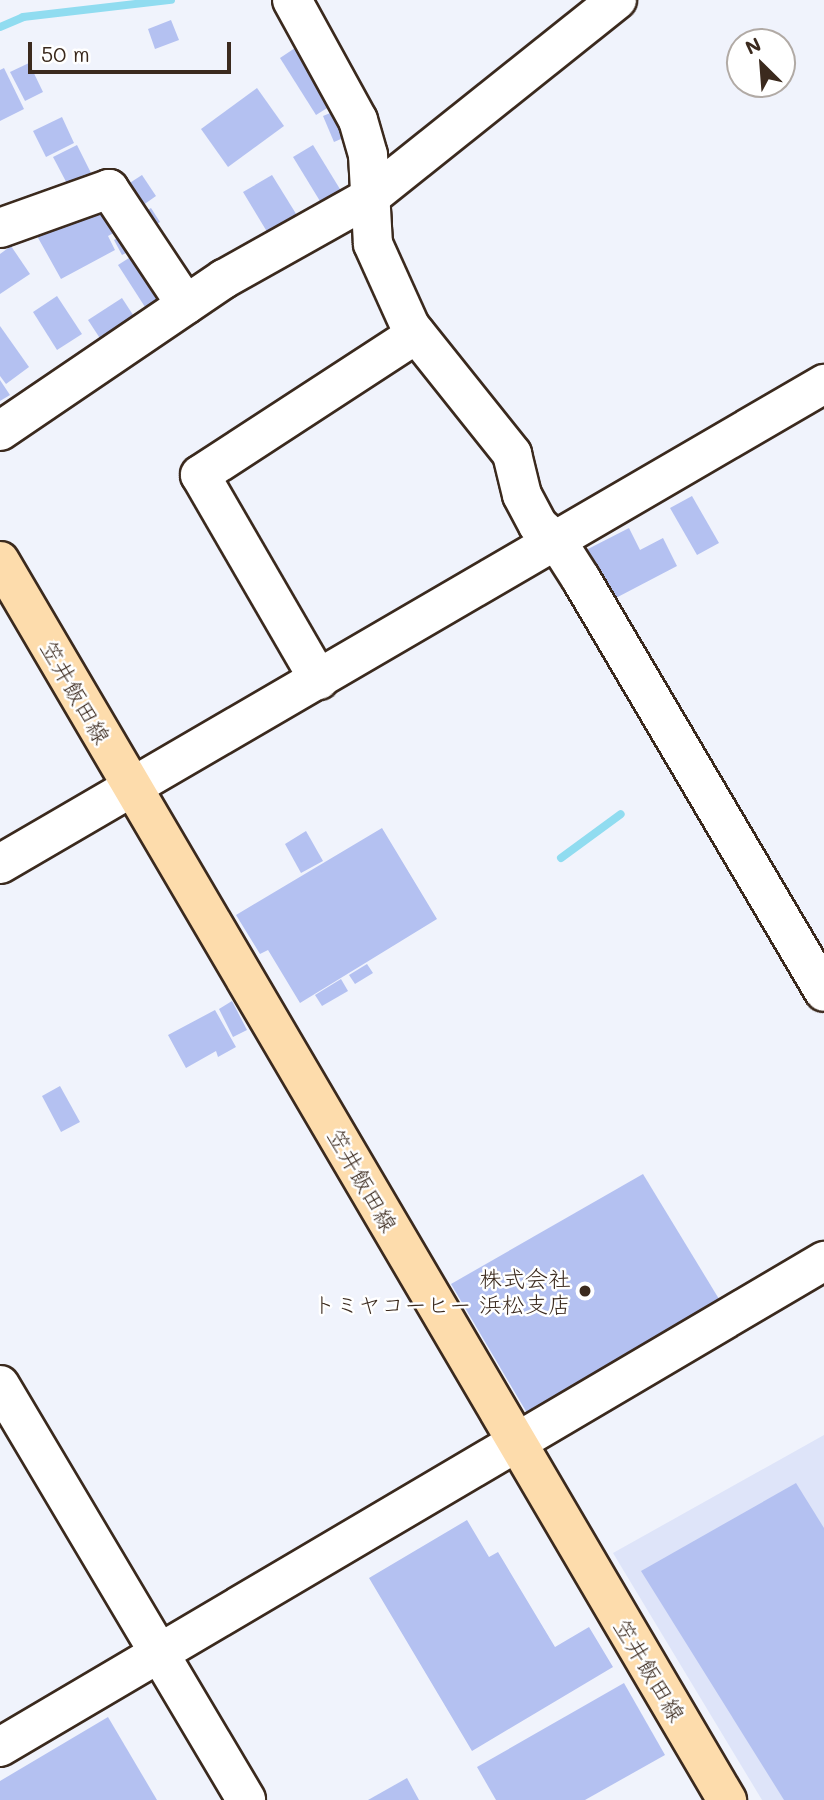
<!DOCTYPE html>
<html>
<head>
<meta charset="utf-8">
<style>
  body { margin:0 }
  #map { position:relative; width:824px; height:1800px; overflow:hidden; background:#f0f3fc; font-family:Mali,"Klee One",sans-serif }
  div>[style] { position:absolute }
  [style*='--x'] { left:calc(var(--x)*1px); top:calc(var(--y)*1px); width:calc(var(--w)*1px); rotate:calc(var(--a)*1deg) }
  .built>* { inset:0; background:#dee4f9 }
  .stream>* { height:8px; margin:-4px; padding:0 4px; transform-origin:4px; border-radius:4px; background:#90dcf0 }
  .building>* { inset:0; background:#b4c1f1 }
  .roads { filter:drop-shadow(2px 0 #3b2a1e) drop-shadow(-2px 0 #3b2a1e) drop-shadow(0 2px #3b2a1e) drop-shadow(0 -2px #3b2a1e) }
  .minor>* { height:38px; margin:-19px; padding:0 19px; transform-origin:19px; border-radius:19px; background:#fff }
  .major>* { height:38px; margin:-19px; padding:0 19px; transform-origin:19px; border-radius:19px; background:#fddcac }
  .dots>* { width:19px; height:19px; translate:-50% -50%; box-sizing:border-box; border:4px solid #fff; border-radius:50% }
  span { translate:-50% -50%; white-space:nowrap; text-align:center; line-height:1.15; -webkit-text-stroke:5px #fff; paint-order:stroke }
  .street-label { font-size:23px; color:#3b2a1e }
  .poi-label { font-size:23px; color:#3b2a1e }
  .right { translate:-100% -50%; text-align:right }
  .north { position:absolute; left:726px; top:28px; width:70px; height:70px; box-sizing:border-box; background:#fff; border:2px solid #b1aaa5; border-radius:50%; rotate:335deg; font-size:19px; font-weight:700; line-height:28px; text-align:center; color:#3b2a1e }
  .north::after { content:''; display:block; margin:auto; width:24px; height:32px; background:#3b2a1e; clip-path:polygon(50% 0,100% 100%,50% 72%,0 100%) }
  .scale { position:absolute; left:28px; top:42px; width:203px; height:32px; box-sizing:border-box; border:4px solid #3b2a1e; border-top:0; padding-left:9px; font-size:21px; line-height:24px; white-space:nowrap; color:#3b2a1e; -webkit-text-stroke:5px #fff; paint-order:stroke }
</style>
</head>
<body>
<div id="map">
  <div class="built">
    <i style="clip-path:polygon(824px 1435px,824px 1800px,762px 1800px,613px 1553px)"></i>
  </div>
  <div class="stream">
    <i style="--x:0;--y:27;--w:25;--a:-23"></i>
    <i style="--x:23;--y:17;--w:149;--a:-6.6"></i>
    <i style="--x:561;--y:858;--w:74;--a:-36.3"></i>
  </div>
  <div class="building">
    <i style="clip-path:polygon(171px 20px,179px 40px,155px 49px,148px 29px)"></i>
    <i style="clip-path:polygon(304px 42px,340px 100px,316px 115px,280px 58px)"></i>
    <i style="clip-path:polygon(29px 63px,43px 92px,25px 101px,10px 72px)"></i>
    <i style="clip-path:polygon(4px 68px,24px 109px,0 121px,0 70px)"></i>
    <i style="clip-path:polygon(257px 88px,284px 126px,228px 167px,201px 129px)"></i>
    <i style="clip-path:polygon(340px 109px,350px 135px,334px 142px,323px 116px)"></i>
    <i style="clip-path:polygon(62px 117px,74px 143px,46px 157px,33px 131px)"></i>
    <i style="clip-path:polygon(77px 145px,95px 181px,72px 193px,53px 157px)"></i>
    <i style="clip-path:polygon(313px 145px,343px 194px,323px 206px,293px 157px)"></i>
    <i style="clip-path:polygon(142px 175px,156px 196px,139px 208px,125px 186px)"></i>
    <i style="clip-path:polygon(272px 175px,298px 217px,269px 235px,243px 192px)"></i>
    <i style="clip-path:polygon(107px 198px,123px 228px,108px 236px,115px 250px,61px 279px,37px 236px)"></i>
    <i style="clip-path:polygon(151px 208px,160px 222px,149px 229px,139px 215px)"></i>
    <i style="clip-path:polygon(132px 230px,140px 246px,122px 255px,114px 240px)"></i>
    <i style="clip-path:polygon(11px 246px,30px 274px,0 294px,0 254px)"></i>
    <i style="clip-path:polygon(143px 249px,170px 290px,145px 307px,118px 265px)"></i>
    <i style="clip-path:polygon(57px 296px,82px 334px,57px 350px,33px 312px)"></i>
    <i style="clip-path:polygon(122px 298px,137px 321px,103px 343px,88px 320px)"></i>
    <i style="clip-path:polygon(0 326px,29px 367px,6px 384px,0 376px)"></i>
    <i style="clip-path:polygon(0 380px,10px 395px,0 401px)"></i>
    <i style="clip-path:polygon(692px 496px,719px 543px,697px 555px,670px 508px)"></i>
    <i style="clip-path:polygon(629px 528px,640px 550px,663px 538px,677px 566px,612px 600px,586px 550px)"></i>
    <i style="clip-path:polygon(382px 828px,437px 919px,300px 1003px,268px 950px,260px 954px,236px 915px)"></i>
    <i style="clip-path:polygon(306px 831px,323px 861px,301px 873px,285px 844px)"></i>
    <i style="clip-path:polygon(367px 964px,373px 973px,355px 984px,349px 975px)"></i>
    <i style="clip-path:polygon(341px 979px,348px 991px,322px 1006px,315px 995px)"></i>
    <i style="clip-path:polygon(232px 1001px,247px 1030px,233px 1037px,219px 1009px)"></i>
    <i style="clip-path:polygon(215px 1010px,236px 1047px,218px 1057px,216px 1051px,186px 1068px,168px 1035px)"></i>
    <i style="clip-path:polygon(60px 1086px,80px 1122px,61px 1132px,42px 1096px)"></i>
    <i style="clip-path:polygon(643px 1174px,719px 1299px,527px 1413px,451px 1284px)"></i>
    <i style="clip-path:polygon(796px 1483px,824px 1528px,824px 1800px,784px 1800px,641px 1571px)"></i>
    <i style="clip-path:polygon(467px 1520px,489px 1557px,498px 1552px,555px 1647px,589px 1627px,613px 1667px,472px 1751px,369px 1578px)"></i>
    <i style="clip-path:polygon(624px 1683px,665px 1755px,585px 1800px,496px 1800px,477px 1767px)"></i>
    <i style="clip-path:polygon(108px 1717px,157px 1800px,0 1800px,0 1781px)"></i>
    <i style="clip-path:polygon(407px 1778px,419px 1800px,368px 1800px)"></i>
  </div>
  <div class="roads">
    <div class="minor">
      <i style="--x:292;--y:0;--w:137;--a:61.2"></i>
      <i style="--x:358;--y:120;--w:36;--a:74"></i>
      <i style="--x:368;--y:155;--w:89;--a:86.8"></i>
      <i style="--x:373;--y:244;--w:90;--a:65.7"></i>
      <i style="--x:410;--y:326;--w:164;--a:51.4"></i>
      <i style="--x:512;--y:454;--w:42;--a:76.3"></i>
      <i style="--x:522;--y:495;--w:34;--a:62"></i>
      <i style="--x:538;--y:525;--w:27;--a:42"></i>
      <i style="--x:558;--y:543;--w:43;--a:57.4"></i>
      <i style="--x:581;--y:579;--w:479;--a:59.5"></i>
      <i style="--x:0;--y:228;--w:116;--a:-19.7"></i>
      <i style="--x:109;--y:189;--w:139;--a:56.4"></i>
      <i style="--x:0;--y:431;--w:271;--a:-34.2"></i>
      <i style="--x:224;--y:279;--w:167;--a:-29.3"></i>
      <i style="--x:370;--y:197;--w:316;--a:-38.6"></i>
      <i style="--x:319;--y:680;--w:237;--a:-120.1"></i>
      <i style="--x:200;--y:475;--w:258;--a:-33.1"></i>
      <i style="--x:0;--y:864;--w:954;--a:-30.22"></i>
      <i style="--x:0;--y:1385;--w:482;--a:59.3"></i>
      <i style="--x:0;--y:1747;--w:957;--a:-30.53"></i>
    </div>
    <div class="major">
      <i style="--x:0;--y:561;--w:1437;--a:59.6"></i>
    </div>
  </div>
  <div class="dots">
    <i style="left:585px;top:1291px;background:#3b2a1e"></i>
  </div>
  <div class="street-label">
    <span style="left:76px;top:692px;rotate:60deg">笠井飯田線</span>
    <span style="left:363px;top:1180px;rotate:60deg">笠井飯田線</span>
    <span style="left:650px;top:1670px;rotate:59deg">笠井飯田線</span>
  </div>
  <div class="poi-label">
    <span class="right" style="left:571px;top:1291px">株式会社<br>トミヤコーヒー 浜松支店</span>
  </div>
  <div class="north">N</div>
  <div class="scale">50 m</div>
</div>
</body>
</html>
